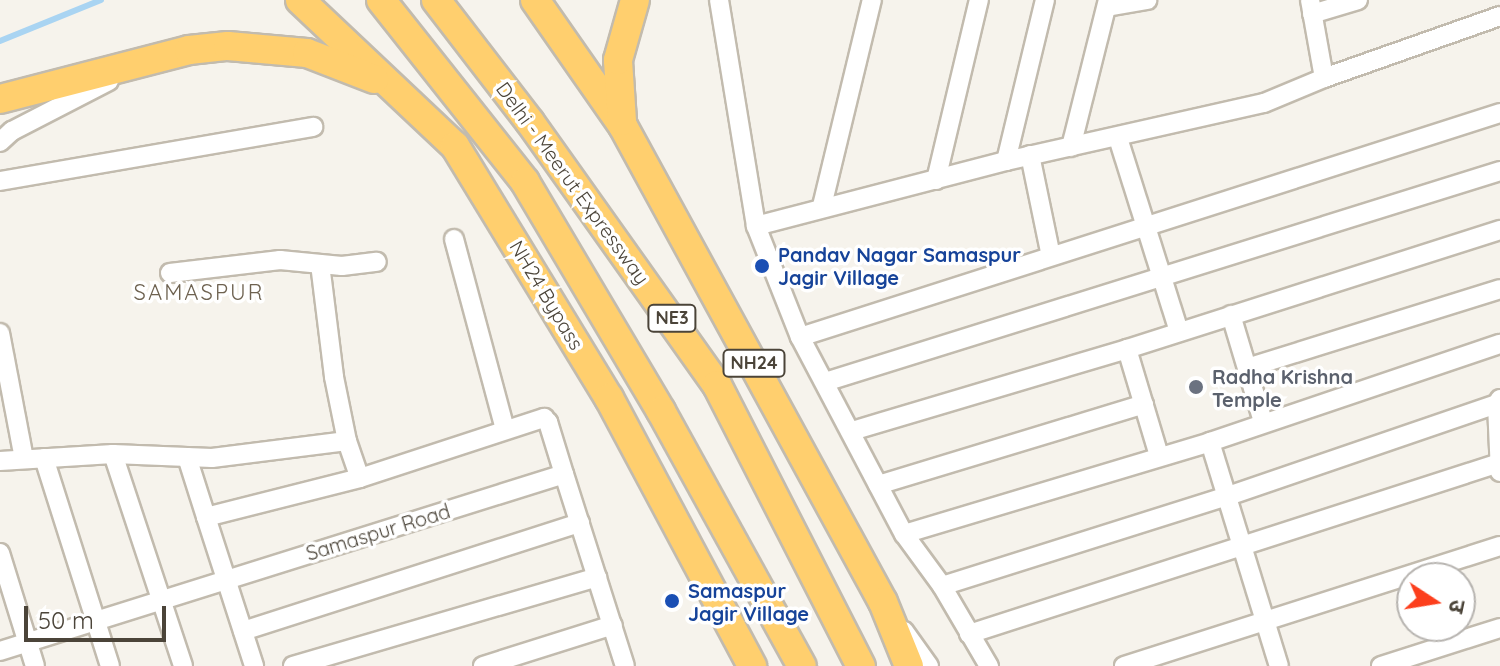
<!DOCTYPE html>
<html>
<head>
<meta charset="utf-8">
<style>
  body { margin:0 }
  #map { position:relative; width:1500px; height:666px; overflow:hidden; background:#f6f3ec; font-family:Quicksand,"Noto Sans Devanagari",sans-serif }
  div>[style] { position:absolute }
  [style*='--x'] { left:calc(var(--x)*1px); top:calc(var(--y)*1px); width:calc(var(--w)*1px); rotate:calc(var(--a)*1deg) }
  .stream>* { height:6px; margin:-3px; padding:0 3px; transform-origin:3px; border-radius:3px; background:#a9d4f2 }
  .roads { filter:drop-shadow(2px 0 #c2bbae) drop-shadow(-2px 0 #c2bbae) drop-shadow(0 2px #c2bbae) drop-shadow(0 -2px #c2bbae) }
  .minor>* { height:18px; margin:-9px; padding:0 9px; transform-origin:9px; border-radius:9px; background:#fff }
  .highway>* { height:28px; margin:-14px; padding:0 14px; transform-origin:14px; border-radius:14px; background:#ffcf6e }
  .dots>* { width:22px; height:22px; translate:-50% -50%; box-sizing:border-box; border:4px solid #fff; border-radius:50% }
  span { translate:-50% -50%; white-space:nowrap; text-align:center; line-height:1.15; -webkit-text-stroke:7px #fff; paint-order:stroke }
  .shield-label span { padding:2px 6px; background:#fff; border:2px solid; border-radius:6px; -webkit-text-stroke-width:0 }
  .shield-label { font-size:18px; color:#4b4439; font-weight:700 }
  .street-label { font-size:20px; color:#4b4439 }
  .transit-label { font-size:20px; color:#164399; font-weight:700 }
  .left { translate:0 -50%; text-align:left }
  .worship-label { font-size:20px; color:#5b616d; font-weight:700 }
  .neighbourhood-label { font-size:22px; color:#6e6250; letter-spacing:2px }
  .north { position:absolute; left:1396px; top:562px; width:80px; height:80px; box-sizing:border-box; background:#fff; border:2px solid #b7b4b0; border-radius:50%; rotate:102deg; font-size:22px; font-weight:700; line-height:32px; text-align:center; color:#4b4439 }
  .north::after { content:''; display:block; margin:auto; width:28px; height:36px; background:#fc3f1d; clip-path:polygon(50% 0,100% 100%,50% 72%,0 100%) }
  .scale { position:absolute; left:24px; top:606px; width:142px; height:36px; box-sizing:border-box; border:4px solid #4b4439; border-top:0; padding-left:10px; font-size:24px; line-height:28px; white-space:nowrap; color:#4b4439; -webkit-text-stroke:6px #fff; paint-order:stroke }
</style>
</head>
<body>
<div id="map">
  <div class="stream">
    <i style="--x:0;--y:41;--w:109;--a:-22.1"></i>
  </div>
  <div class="roads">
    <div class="minor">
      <i style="--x:719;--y:0;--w:229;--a:80.7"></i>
      <i style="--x:756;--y:226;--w:119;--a:68.4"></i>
      <i style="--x:800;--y:337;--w:223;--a:62.2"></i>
      <i style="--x:904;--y:534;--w:64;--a:53.8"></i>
      <i style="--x:942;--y:586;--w:93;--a:59.6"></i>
      <i style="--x:1310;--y:0;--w:79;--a:79.8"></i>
      <i style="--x:1107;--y:7;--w:41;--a:-9.9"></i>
      <i style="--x:1312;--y:14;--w:48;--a:-16.9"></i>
      <i style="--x:1118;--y:138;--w:202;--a:72.5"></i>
      <i style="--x:0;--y:142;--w:16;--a:-43"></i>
      <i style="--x:12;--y:131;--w:109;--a:-27.3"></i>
      <i style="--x:1071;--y:147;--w:152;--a:-75.9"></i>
      <i style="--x:1030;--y:155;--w:103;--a:78.3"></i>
      <i style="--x:1006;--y:161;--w:166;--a:-76.4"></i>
      <i style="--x:936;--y:180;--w:185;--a:-76.6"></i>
      <i style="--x:0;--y:181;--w:318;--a:-9.8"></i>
      <i style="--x:822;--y:206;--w:212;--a:-76.4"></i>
      <i style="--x:756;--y:226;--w:258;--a:-14.6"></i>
      <i style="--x:1006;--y:161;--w:264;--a:-12.7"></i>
      <i style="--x:1264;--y:103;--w:65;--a:-22.6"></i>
      <i style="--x:1324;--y:78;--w:187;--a:-19.4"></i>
      <i style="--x:454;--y:239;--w:197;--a:75"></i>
      <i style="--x:320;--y:264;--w:114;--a:82.9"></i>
      <i style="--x:334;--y:377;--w:65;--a:78.5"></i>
      <i style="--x:347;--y:441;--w:39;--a:71"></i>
      <i style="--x:360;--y:478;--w:194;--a:-18.1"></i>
      <i style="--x:544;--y:418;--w:6;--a:45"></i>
      <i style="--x:548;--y:422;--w:54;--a:72.9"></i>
      <i style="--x:170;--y:273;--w:111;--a:-6.7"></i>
      <i style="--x:280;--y:260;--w:62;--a:5.5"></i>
      <i style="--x:342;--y:266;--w:35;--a:-7"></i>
      <i style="--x:1231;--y:315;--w:112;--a:73.3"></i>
      <i style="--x:0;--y:333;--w:128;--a:79.2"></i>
      <i style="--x:800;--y:337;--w:735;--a:-17.74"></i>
      <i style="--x:1127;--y:349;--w:112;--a:73.3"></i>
      <i style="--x:1247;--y:368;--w:265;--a:-17.3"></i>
      <i style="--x:825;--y:382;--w:707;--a:-17.36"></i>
      <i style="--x:1500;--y:399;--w:6;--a:121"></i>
      <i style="--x:1497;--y:404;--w:68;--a:87.5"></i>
      <i style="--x:852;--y:431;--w:287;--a:-16.6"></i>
      <i style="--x:1127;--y:349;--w:392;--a:-17.7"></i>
      <i style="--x:1210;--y:442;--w:234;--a:72.9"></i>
      <i style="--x:113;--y:454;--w:223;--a:71.7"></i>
      <i style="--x:187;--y:457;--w:63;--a:72.4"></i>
      <i style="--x:206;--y:517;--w:159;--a:-14.2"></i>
      <i style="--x:44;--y:458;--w:218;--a:72.4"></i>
      <i style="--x:0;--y:461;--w:113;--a:-3.5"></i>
      <i style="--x:113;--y:454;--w:99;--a:2.3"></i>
      <i style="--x:212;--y:458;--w:136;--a:-7.2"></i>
      <i style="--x:878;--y:485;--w:278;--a:-16.9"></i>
      <i style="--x:206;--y:517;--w:157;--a:72.1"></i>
      <i style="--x:904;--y:534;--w:320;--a:-16.7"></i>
      <i style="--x:1210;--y:442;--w:306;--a:-18.7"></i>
      <i style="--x:0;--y:553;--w:118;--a:72.8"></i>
      <i style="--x:942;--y:586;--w:300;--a:-17.5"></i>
      <i style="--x:1228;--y:496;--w:284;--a:-18.9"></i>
      <i style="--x:243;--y:631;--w:354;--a:-17.8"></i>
      <i style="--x:904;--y:631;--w:43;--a:54.5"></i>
      <i style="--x:969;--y:634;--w:557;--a:-17.88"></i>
      <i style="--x:0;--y:651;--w:591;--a:-17.42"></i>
      <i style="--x:564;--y:474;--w:201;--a:72.4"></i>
      <i style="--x:293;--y:666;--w:317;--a:-16.3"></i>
      <i style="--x:483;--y:666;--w:136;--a:-17.5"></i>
      <i style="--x:1124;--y:666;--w:395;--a:-17.7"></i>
      <i style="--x:1381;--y:666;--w:125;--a:-17.7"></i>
    </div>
    <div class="highway">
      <i style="--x:300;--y:0;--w:213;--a:43.3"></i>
      <i style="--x:455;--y:146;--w:295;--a:58.6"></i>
      <i style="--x:609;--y:398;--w:304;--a:61.9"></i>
      <i style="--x:381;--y:0;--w:232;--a:51.6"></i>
      <i style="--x:525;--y:182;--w:266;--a:59.3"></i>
      <i style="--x:661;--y:411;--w:291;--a:61.1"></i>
      <i style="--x:436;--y:0;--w:154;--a:52.4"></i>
      <i style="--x:530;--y:122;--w:323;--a:54.6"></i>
      <i style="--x:717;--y:385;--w:316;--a:62.9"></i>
      <i style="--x:535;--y:0;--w:154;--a:55.1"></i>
      <i style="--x:623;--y:126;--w:542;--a:61.36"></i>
      <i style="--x:883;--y:602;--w:69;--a:67.9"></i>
      <i style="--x:0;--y:99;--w:195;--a:-14.5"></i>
      <i style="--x:189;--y:50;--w:39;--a:-6"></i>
      <i style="--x:228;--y:46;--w:79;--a:5.1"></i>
      <i style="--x:307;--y:53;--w:72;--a:21.2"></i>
      <i style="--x:622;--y:121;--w:61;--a:-93.8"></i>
      <i style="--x:618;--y:60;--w:62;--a:-74.2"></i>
    </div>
  </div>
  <div class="dots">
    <i style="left:762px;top:266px;background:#1a4fb4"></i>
    <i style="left:1196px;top:387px;background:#6b7280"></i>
    <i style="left:672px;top:601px;background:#1a4fb4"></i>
  </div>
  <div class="shield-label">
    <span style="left:672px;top:318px">NE3</span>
    <span style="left:754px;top:363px">NH24</span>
  </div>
  <div class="street-label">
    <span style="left:573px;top:183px;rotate:54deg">Delhi - Meerut Expressway</span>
    <span style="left:547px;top:295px;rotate:59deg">NH24 Bypass</span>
    <span style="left:378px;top:532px;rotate:-17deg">Samaspur Road</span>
  </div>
  <div class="transit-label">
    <span class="left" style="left:778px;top:266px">Pandav Nagar Samaspur<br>Jagir Village</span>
    <span class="left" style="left:688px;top:602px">Samaspur<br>Jagir Village</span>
  </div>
  <div class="worship-label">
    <span class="left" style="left:1212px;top:388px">Radha Krishna<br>Temple</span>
  </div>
  <div class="neighbourhood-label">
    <span style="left:199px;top:293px">SAMASPUR</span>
  </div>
  <div class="north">उ</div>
  <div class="scale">50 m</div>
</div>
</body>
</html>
